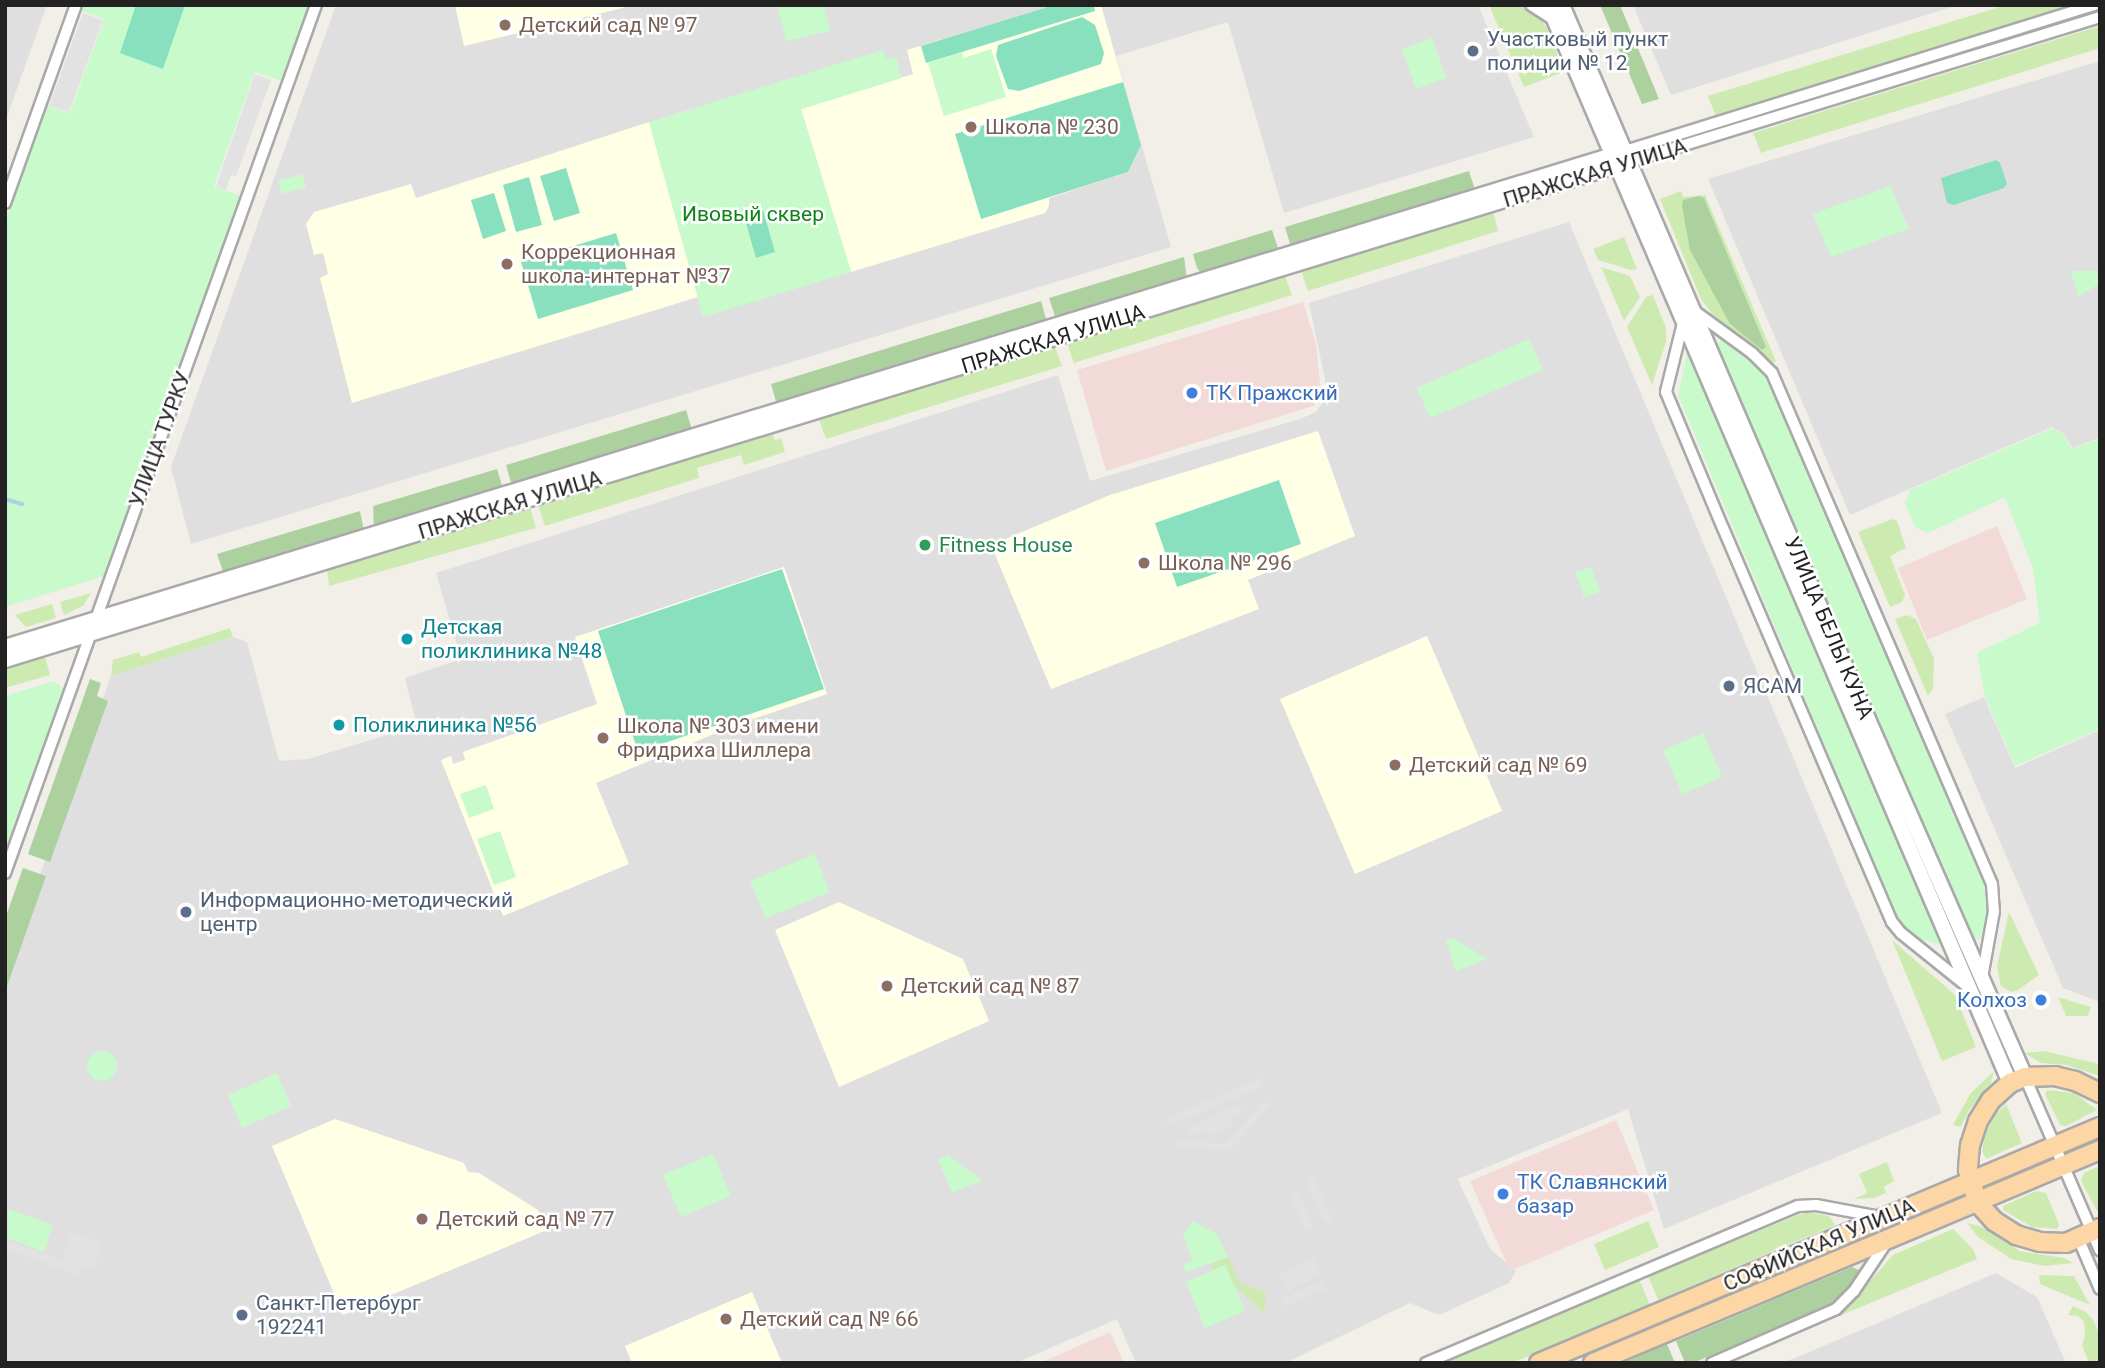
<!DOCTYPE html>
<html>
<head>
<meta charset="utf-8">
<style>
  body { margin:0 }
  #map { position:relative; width:2105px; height:1368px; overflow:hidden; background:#f2efe9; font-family:Roboto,sans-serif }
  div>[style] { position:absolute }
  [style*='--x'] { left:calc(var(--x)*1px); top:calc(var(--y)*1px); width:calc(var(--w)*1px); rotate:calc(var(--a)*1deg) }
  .residential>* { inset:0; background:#e0dfdf }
  .commercial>* { inset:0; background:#f2dad9 }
  .education>* { inset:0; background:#ffffe5 }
  .grass>* { inset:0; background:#cdebb0 }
  .forest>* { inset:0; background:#add19e }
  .park>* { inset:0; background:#c8facc }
  .round { border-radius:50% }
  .pitch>* { inset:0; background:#88e0be }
  .parking>* { inset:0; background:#e2e2e2 }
  .stream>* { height:3.5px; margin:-1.75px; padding:0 1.75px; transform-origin:1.75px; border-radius:1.75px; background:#aad3df }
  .roads { filter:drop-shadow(2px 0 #a9a9a9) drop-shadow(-2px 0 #a9a9a9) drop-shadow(0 2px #a9a9a9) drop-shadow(0 -2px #a9a9a9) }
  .minor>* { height:10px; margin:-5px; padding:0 5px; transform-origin:5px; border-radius:5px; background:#fff }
  .tertiary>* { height:14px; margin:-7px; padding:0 7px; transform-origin:7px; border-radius:7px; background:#fff }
  .primary>* { height:18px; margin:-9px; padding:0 9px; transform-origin:9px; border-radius:9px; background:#fcd6a4 }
  .dots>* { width:19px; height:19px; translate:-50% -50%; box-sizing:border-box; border:4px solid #fff; border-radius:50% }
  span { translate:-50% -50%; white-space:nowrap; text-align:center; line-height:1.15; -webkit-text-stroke:5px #fff; paint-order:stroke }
  .education-label { font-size:21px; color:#785e54 }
  .left { translate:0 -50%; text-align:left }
  .service-label { font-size:21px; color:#4e5e75 }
  .street-label { font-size:21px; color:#222 }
  .park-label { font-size:21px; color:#0c8416 }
  .shop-label { font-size:21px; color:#366cbe }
  .right { translate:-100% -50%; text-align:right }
  .leisure-label { font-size:21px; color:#27864d }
  .culture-label { font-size:21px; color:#0d838f }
  .frame { position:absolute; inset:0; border:7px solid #222; pointer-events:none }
</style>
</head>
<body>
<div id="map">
  <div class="residential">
    <i style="clip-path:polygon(5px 5px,47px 5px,5px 122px)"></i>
    <i style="clip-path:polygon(336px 5px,1478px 5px,1534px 137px,1284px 213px,1228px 22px,1116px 56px,1171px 247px,191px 544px,171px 467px)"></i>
    <i style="clip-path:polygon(1633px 5px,1958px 5px,1671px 95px)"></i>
    <i style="clip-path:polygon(2100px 61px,2100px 438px,2072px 448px,2065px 435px,2052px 427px,1850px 515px,1708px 179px)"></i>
    <i style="clip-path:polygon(1569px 222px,1942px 1113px,1664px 1229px,1628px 1109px,1458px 1179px,1490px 1249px,1516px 1271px,1509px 1283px,1439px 1315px,1410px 1303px,1285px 1363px,1136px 1363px,1117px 1319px,1016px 1363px,5px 1363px,5px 972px,111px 676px,233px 637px,247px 642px,279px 761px,308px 759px,417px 726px,405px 678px,461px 659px,436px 573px,1058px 375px,1090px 481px,1300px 419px,1316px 412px,1328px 394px,1309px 303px)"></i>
    <i style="clip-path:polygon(1984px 697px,2015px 768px,2100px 730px,2100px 1002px,2063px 988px,1945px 714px)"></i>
    <i style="clip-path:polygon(1996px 1273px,2037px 1297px,2066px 1363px,1783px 1363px)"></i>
  </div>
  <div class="commercial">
    <i style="clip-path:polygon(1303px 302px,1316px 344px,1321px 394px,1316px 405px,1106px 471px,1077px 370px)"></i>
    <i style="clip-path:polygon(1997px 526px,2027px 599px,1927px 640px,1898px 568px)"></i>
    <i style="clip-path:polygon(1616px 1120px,1654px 1210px,1510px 1271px,1470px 1181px)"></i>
    <i style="clip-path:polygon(1110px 1332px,1124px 1363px,1040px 1363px)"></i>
  </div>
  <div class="education">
    <i style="clip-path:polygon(455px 5px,635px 5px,464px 46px)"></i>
    <i style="clip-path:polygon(1054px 5px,1101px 5px,1141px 145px,1128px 172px,1049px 198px,1049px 206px,1045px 213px,851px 272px,801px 109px,913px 74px,907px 50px)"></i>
    <i style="clip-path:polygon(649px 122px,698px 297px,352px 403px,320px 278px,328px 274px,323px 253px,314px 255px,306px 224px,314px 212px,411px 184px,416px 198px)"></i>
    <i style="clip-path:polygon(1318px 431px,1355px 536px,1248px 580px,1259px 609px,1051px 689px,991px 545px,1110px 495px)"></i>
    <i style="clip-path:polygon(784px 567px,827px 694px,738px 724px,596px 783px,629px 864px,503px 916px,441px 760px,451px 756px,453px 764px,465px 760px,463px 752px,597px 704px,575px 637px)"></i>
    <i style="clip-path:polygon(1427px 636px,1502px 811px,1355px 874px,1280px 699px)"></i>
    <i style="clip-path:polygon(839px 902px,963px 959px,989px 1021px,839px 1087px,775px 930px)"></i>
    <i style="clip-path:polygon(335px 1119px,464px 1163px,468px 1172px,479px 1173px,538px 1210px,547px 1230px,343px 1315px,272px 1146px)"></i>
    <i style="clip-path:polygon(752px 1292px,782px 1363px,632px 1363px,625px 1346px)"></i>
  </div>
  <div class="grass">
    <i style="clip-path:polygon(1489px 5px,1519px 5px,1539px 17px,1548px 29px,1564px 72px,1524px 87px)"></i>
    <i style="clip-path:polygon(2006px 5px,2082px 5px,1716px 117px,1708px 96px)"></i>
    <i style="clip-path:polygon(2100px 26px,2100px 48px,1761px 153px,1753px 133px)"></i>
    <i style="clip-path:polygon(1681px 191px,1683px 197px,1705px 195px,1776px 361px,1770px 364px,1713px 315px,1701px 299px,1660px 199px)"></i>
    <i style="clip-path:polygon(1493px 212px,1498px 231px,1308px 291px,1302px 273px,1304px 270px)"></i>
    <i style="clip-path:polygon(1624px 237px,1637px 269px,1631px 270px,1598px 260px,1593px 249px)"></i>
    <i style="clip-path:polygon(1601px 267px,1630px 276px,1640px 297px,1624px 321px)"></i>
    <i style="clip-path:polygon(1285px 276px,1292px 295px,1074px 363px,1067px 343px)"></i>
    <i style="clip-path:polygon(1653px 295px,1666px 328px,1666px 342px,1652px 385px,1627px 327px,1646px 297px)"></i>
    <i style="clip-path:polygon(1055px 347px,1062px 366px,826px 439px,819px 419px)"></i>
    <i style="clip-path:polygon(772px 433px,775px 440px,781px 438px,785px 452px,744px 465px,741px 455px,697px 468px,699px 478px,545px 526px,538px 505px)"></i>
    <i style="clip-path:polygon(530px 507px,536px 528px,329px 586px,327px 569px)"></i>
    <i style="clip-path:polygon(1893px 519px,1897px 521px,1906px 548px,1890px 556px,1905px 595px,1902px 602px,1890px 607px,1858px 532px)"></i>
    <i style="clip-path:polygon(91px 593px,83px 606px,64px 615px,60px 602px)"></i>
    <i style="clip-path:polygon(52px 604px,56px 618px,26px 627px,15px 615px)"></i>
    <i style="clip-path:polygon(1907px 615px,1916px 619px,1934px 659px,1933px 689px,1928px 696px,1895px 619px)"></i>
    <i style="clip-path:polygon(230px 628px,233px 637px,111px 676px,113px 660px,139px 652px,141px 657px)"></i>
    <i style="clip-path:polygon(45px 656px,50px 675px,5px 688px,5px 669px)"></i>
    <i style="clip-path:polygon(2009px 912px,2039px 975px,2018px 990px,2011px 992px,2001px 986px,1997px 966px)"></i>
    <i style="clip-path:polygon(1892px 940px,1955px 995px,1976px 1047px,1942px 1061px)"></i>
    <i style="clip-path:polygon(2058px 997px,2091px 1007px,2088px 1016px,2066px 1016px)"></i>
    <i style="clip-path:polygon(2044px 1051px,2095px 1063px,2100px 1067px,2100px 1076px,2066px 1065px,2041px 1063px,2025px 1053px)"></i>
    <i style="clip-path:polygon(1994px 1071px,1991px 1083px,1969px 1110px,1961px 1127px,1953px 1125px,1970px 1094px)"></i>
    <i style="clip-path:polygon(2047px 1090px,2074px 1093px,2097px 1110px,2066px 1126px,2060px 1125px,2045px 1094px)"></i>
    <i style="clip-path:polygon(2006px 1104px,2022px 1143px,1986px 1159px,1982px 1151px,1986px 1132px,1995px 1115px)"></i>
    <i style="clip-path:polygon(1887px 1162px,1894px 1181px,1884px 1187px,1886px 1193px,1874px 1198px,1854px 1199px,1867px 1193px,1859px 1174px)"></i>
    <i style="clip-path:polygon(2100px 1166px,2100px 1210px,2097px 1211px,2081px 1181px,2084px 1173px)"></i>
    <i style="clip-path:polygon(2036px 1191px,2046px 1193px,2059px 1224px,2057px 1229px,2032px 1227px,2003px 1210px,2003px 1206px)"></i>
    <i style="clip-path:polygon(1806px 1212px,1829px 1216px,1835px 1225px,1658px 1300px,1648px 1276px)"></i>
    <i style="clip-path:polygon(1648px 1221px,1659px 1247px,1605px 1270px,1594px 1244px)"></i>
    <i style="clip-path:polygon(1967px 1223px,1980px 1226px,2020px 1251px,2064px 1258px,2073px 1263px,2045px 1266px,2011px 1259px,1978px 1237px)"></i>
    <i style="clip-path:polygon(1953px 1229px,1973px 1249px,1977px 1259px,1839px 1316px,1893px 1255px)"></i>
    <i style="clip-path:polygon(1229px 1257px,1239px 1283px,1266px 1292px,1264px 1313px,1234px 1285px,1225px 1265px,1213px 1270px,1212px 1264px)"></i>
    <i style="clip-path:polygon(2039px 1275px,2074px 1276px,2090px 1305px,2040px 1284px)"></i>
    <i style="clip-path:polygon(1639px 1279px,1650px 1305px,1512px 1363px,1441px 1363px)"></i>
    <i style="clip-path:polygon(2073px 1306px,2086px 1312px,2094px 1321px,2100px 1337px,2100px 1363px,2089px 1363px,2082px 1345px,2085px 1336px,2084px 1322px,2078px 1316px,2068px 1315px)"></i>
  </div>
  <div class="forest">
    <i style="clip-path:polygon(1600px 5px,1620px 5px,1659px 99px,1642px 104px)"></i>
    <i style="clip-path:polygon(1469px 171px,1475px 190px,1291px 247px,1285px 227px)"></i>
    <i style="clip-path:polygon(1699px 196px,1704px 198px,1766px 347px,1762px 350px,1730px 324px,1690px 250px,1682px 206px,1683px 200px)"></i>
    <i style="clip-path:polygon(1272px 230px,1279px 251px,1202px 274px,1197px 268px,1193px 254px)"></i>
    <i style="clip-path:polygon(1184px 257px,1187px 279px,1056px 319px,1049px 298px)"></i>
    <i style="clip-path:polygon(1041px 301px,1047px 322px,777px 405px,771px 384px)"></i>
    <i style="clip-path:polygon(686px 410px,692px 430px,512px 486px,506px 465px)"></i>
    <i style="clip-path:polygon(497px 469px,503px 489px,374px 528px,373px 506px)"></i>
    <i style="clip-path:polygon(360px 511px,364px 531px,224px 574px,217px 554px)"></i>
    <i style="clip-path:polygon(90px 679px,101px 683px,97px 696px,108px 701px,50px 862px,28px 854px)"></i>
    <i style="clip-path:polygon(23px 868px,46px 876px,5px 992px,5px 919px)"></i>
    <i style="clip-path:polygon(1852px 1267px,1859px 1270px,1858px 1274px,1842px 1295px,1823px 1308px,1693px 1363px,1685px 1363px,1676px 1341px)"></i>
    <i style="clip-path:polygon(1667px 1344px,1675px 1363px,1623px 1363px)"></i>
  </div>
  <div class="park">
    <i style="clip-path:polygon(84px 5px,309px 5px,282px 81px,255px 72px,214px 186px,241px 196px,104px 576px,5px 607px,5px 223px,47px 106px,70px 113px,104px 19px,82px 11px)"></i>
    <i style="clip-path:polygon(824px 5px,830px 31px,786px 41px,777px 6px)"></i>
    <i style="clip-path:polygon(1432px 38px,1446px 78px,1416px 89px,1402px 49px)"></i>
    <i style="clip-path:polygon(991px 49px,1006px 97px,944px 116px,928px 63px,962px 52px,964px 58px)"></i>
    <i style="clip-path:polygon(883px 50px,886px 59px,896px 57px,902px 78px,801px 109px,851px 272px,703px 317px,649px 122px)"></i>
    <i style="clip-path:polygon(302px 174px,306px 187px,282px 194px,278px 181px)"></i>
    <i style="clip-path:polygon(1890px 186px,1909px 229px,1831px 257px,1813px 214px)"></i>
    <i style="clip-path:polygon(2100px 270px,2100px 283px,2078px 297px,2071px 271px)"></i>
    <i style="clip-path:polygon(1529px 339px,1543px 370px,1430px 418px,1417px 388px)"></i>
    <i style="clip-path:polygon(1722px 340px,1761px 370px,1769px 384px,1985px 886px,1987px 913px,1982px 938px,1970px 939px,1717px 345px)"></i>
    <i style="clip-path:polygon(1687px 354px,1691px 356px,1945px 946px,1916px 938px,1894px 912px,1678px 395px)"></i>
    <i style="clip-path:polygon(2053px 428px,2065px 436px,2071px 449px,2100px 439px,2100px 729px,2015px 766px,1985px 697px,1977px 653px,2040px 623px,2033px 569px,2005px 497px,1928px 533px,1915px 527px,1905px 503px,1910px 490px)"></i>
    <i style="clip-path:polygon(1592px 567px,1600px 592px,1584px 597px,1575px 572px)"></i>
    <i style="clip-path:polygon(54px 681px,64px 689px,5px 852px,5px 696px)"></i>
    <i style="clip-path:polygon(1703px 733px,1722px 777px,1682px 794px,1663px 750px)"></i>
    <i style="clip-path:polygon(486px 785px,494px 809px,469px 818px,460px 794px)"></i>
    <i style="clip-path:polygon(500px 831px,516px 877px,494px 885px,477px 839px)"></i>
    <i style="clip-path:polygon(815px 854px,830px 892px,766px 918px,750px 881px)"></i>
    <i style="clip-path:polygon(1453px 938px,1487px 959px,1456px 971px,1446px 941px)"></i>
    <i class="round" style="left:87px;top:1051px;width:30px;height:30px"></i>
    <i style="clip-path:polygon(277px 1073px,291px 1106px,242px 1128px,228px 1095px)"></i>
    <i style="clip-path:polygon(713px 1154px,731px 1196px,681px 1217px,663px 1175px)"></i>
    <i style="clip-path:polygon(948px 1155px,956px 1161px,982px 1180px,952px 1193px,938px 1160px)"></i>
    <i style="clip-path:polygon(8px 1209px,53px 1225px,44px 1252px,7px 1238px)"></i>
    <i style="clip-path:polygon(1193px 1221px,1217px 1234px,1228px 1257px,1186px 1272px,1183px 1264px,1192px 1261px,1183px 1235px)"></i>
    <i style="clip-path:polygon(1225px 1265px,1245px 1311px,1205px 1328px,1186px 1282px)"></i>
  </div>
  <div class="pitch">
    <i style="clip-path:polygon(136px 5px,185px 5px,163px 69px,120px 53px)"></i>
    <i style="clip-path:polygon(1054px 5px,1094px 5px,1095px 11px,926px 63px,921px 46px)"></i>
    <i style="clip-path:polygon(1082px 17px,1095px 25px,1104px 53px,1101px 64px,1019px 91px,1008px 89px,996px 56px,998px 45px)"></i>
    <i style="clip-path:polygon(1123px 82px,1141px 145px,1128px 172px,981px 219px,955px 134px)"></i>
    <i style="clip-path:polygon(1996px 160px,2000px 163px,2007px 184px,2004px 188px,1954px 205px,1947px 203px,1941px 178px)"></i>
    <i style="clip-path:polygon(566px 168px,580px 213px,554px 221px,540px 176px)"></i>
    <i style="clip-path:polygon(529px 177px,542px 225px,516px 232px,503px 185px)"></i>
    <i style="clip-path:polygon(494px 193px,506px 231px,483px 239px,471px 200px)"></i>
    <i style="clip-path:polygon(763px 210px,775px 252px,756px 258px,744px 216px)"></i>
    <i style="clip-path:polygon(616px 233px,633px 290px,538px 319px,521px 262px)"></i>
    <i style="clip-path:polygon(1279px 480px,1301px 544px,1177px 587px,1155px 523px)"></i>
    <i style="clip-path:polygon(782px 569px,824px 689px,638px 752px,598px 631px)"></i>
  </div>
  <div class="parking">
    <i style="clip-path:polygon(83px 13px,103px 20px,69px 112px,49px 106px)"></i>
    <i style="clip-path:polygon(255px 74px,271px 80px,236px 176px,231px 175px,226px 190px,216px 186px)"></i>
    <i style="clip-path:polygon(1260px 1078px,1264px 1086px,1169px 1126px,1165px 1119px)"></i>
    <i style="clip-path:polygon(1265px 1100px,1271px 1105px,1229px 1151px,1179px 1147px,1180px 1140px,1225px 1144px)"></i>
    <i style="clip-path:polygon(1239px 1105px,1243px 1112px,1230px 1118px,1233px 1125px,1208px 1136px,1204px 1130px,1192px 1135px,1188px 1127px)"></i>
    <i style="clip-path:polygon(1314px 1177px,1332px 1220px,1324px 1223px,1307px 1181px)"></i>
    <i style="clip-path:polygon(1298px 1192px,1313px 1228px,1306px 1231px,1291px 1196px)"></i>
    <i style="clip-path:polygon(71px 1232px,103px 1243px,93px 1270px,62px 1259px)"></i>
    <i style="clip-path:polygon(5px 1240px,83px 1268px,80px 1276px,5px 1248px)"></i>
    <i style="clip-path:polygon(1313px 1258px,1321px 1274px,1287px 1291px,1279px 1275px)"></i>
    <i style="clip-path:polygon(1322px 1280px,1326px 1289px,1284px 1307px,1280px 1299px)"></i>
  </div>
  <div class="stream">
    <i style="--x:5;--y:499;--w:18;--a:16"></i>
  </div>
  <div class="roads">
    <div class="minor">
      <i style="--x:1531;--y:5;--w:27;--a:33"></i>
      <i style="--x:1625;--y:151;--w:492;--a:-17.3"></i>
      <i style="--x:1629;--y:162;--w:493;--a:-17.1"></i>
      <i style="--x:5;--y:203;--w:210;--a:-70.3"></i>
      <i style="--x:1693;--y:310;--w:73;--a:36.1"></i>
      <i style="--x:1752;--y:353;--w:28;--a:45"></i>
      <i style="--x:1772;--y:373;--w:556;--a:66.71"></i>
      <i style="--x:1992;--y:884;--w:27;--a:86"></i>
      <i style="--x:1994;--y:911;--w:68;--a:100.2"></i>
      <i style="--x:1684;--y:319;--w:75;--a:103.9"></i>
      <i style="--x:1666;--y:392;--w:147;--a:67.3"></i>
      <i style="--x:1723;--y:528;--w:429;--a:66.8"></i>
      <i style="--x:1892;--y:922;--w:14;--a:51"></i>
      <i style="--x:1901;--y:933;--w:85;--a:38.8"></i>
      <i style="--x:5;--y:873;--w:922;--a:-70.29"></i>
      <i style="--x:2025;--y:1077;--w:189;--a:66.6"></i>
      <i style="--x:2079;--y:1240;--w:53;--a:66.8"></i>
      <i style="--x:1426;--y:1363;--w:404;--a:-22.9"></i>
      <i style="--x:1798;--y:1206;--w:18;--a:-3"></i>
      <i style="--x:1816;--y:1205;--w:65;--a:10.6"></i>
      <i style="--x:1712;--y:1363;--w:135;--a:-23.5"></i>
      <i style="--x:1836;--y:1309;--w:25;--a:-45"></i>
      <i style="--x:1854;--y:1291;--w:61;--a:-56.3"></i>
    </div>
    <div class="tertiary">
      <i style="--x:1548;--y:5;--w:1173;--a:66.8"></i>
      <i style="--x:1562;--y:5;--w:777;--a:66.8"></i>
      <i style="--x:1868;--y:719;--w:391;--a:66.3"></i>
      <i style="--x:5;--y:647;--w:1694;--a:-17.02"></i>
      <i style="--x:5;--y:660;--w:1699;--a:-17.05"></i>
    </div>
    <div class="primary">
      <i style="--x:2100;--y:1093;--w:28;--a:-154"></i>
      <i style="--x:2075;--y:1081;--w:21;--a:-166"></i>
      <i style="--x:2055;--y:1076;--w:30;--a:178"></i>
      <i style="--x:2025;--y:1077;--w:16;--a:158"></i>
      <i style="--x:2010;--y:1083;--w:25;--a:138"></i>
      <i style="--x:1991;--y:1100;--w:25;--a:122"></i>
      <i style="--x:1978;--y:1121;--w:25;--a:108"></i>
      <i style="--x:1970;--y:1145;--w:25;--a:95"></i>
      <i style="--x:1968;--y:1170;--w:33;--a:74"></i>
      <i style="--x:1977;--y:1202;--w:25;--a:48"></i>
      <i style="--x:1994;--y:1221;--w:26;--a:32"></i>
      <i style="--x:2016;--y:1235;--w:25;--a:16"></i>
      <i style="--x:2040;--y:1242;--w:26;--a:2"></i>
      <i style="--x:2066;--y:1243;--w:37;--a:-24"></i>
      <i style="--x:1539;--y:1363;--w:609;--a:-22.82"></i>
      <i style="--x:1593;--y:1363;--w:550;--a:-22.79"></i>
    </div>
  </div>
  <div class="dots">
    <i style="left:505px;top:25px;background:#8d6e63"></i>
    <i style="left:1473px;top:51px;background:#5c6f8a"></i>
    <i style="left:971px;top:127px;background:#8d6e63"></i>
    <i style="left:507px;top:264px;background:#8d6e63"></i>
    <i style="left:1192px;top:393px;background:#3f7fe0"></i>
    <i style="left:925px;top:545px;background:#2e9e5b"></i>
    <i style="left:1144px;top:563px;background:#8d6e63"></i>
    <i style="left:407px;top:639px;background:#0f9aa8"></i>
    <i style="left:1729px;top:686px;background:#5c6f8a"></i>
    <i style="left:339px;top:725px;background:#0f9aa8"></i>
    <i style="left:603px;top:738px;background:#8d6e63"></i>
    <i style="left:1395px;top:765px;background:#8d6e63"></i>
    <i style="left:186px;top:912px;background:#5c6f8a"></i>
    <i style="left:887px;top:986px;background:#8d6e63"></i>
    <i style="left:2041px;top:1000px;background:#3f7fe0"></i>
    <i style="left:1503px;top:1194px;background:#3f7fe0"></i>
    <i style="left:422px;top:1219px;background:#8d6e63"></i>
    <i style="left:242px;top:1315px;background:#5c6f8a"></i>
    <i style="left:726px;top:1319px;background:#8d6e63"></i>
  </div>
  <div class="education-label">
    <span class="left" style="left:519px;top:25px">Детский сад № 97</span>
    <span class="left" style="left:985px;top:127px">Школа № 230</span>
    <span class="left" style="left:521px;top:264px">Коррекционная<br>школа-интернат №37</span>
    <span class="left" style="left:1158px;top:563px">Школа № 296</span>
    <span class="left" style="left:617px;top:738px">Школа № 303 имени<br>Фридриха Шиллера</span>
    <span class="left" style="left:1409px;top:765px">Детский сад № 69</span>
    <span class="left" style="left:901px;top:986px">Детский сад № 87</span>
    <span class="left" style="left:436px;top:1219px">Детский сад № 77</span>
    <span class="left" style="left:740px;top:1319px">Детский сад № 66</span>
  </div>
  <div class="service-label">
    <span class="left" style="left:1487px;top:51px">Участковый пункт<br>полиции № 12</span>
    <span class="left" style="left:1743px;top:686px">ЯСАМ</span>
    <span class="left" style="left:200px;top:912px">Информационно-методический<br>центр</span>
    <span class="left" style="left:256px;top:1315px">Санкт-Петербург<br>192241</span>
  </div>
  <div class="street-label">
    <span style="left:1595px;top:173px;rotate:-17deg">ПРАЖСКАЯ УЛИЦА</span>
    <span style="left:1053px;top:339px;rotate:-17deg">ПРАЖСКАЯ УЛИЦА</span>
    <span style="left:160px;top:439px;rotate:-70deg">УЛИЦА ТУРКУ</span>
    <span style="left:510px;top:505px;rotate:-17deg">ПРАЖСКАЯ УЛИЦА</span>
    <span style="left:1829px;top:628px;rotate:67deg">УЛИЦА БЕЛЫ КУНА</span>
    <span style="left:1819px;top:1245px;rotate:-23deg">СОФИЙСКАЯ УЛИЦА</span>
  </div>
  <div class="park-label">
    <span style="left:753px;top:214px">Ивовый сквер</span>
  </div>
  <div class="shop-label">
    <span class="left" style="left:1206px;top:393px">ТК Пражский</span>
    <span class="right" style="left:2027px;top:1000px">Колхоз</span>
    <span class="left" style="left:1517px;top:1194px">ТК Славянский<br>базар</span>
  </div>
  <div class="leisure-label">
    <span class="left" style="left:939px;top:545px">Fitness House</span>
  </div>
  <div class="culture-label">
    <span class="left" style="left:421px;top:639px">Детская<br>поликлиника №48</span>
    <span class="left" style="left:353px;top:725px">Поликлиника №56</span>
  </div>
  <div class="frame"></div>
</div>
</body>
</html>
